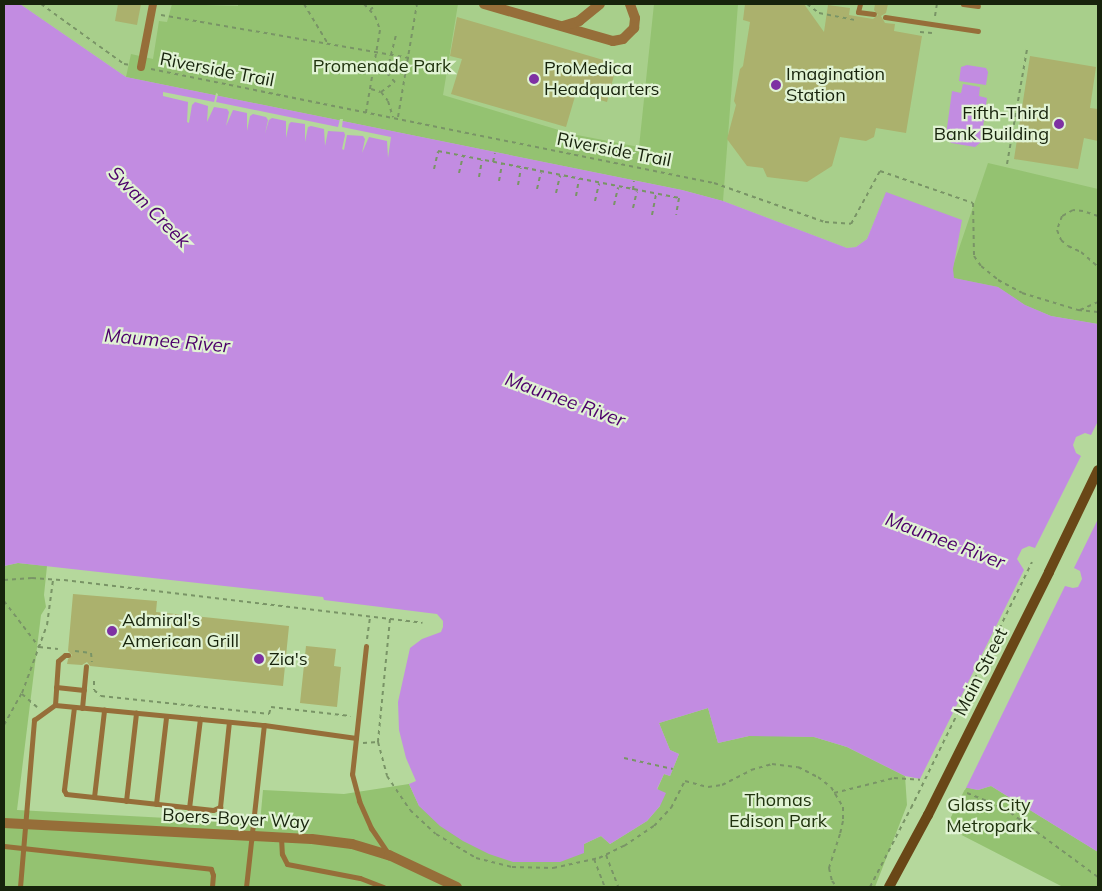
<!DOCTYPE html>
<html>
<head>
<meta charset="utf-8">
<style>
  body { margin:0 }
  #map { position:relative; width:1102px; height:891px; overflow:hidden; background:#b5d89c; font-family:Mulish,sans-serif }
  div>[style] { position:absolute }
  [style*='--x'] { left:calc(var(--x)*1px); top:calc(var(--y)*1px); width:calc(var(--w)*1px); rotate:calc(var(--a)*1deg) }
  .built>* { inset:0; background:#a8cf8b }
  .green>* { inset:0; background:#94c271 }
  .water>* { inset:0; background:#c28ce1 }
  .pier>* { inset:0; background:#b5d89c }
  .building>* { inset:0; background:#abb16d }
  .path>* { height:2px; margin-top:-1px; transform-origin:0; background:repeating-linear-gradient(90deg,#799466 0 4px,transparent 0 8px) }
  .service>* { height:5px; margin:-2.5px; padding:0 2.5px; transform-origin:2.5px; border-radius:2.5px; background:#966e39 }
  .pedestrian>* { height:8px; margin:-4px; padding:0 4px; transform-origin:4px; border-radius:4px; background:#966e39 }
  .minor>* { height:10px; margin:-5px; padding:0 5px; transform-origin:5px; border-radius:5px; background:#966e39 }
  .secondary>* { height:10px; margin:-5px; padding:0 5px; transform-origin:5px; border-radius:5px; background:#694717 }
  .path-bridge>* { height:2px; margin-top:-1px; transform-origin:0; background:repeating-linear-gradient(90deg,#799466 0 4px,transparent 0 8px) }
  .secondary-bridge>* { height:10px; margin:-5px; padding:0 5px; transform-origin:5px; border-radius:5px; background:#694717 }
  .dots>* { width:14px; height:14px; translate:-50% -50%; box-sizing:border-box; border:2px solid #e1f3d4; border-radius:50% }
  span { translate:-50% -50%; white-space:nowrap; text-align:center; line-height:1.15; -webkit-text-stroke:4.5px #e1f3d4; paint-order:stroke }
  .park-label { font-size:18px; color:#20330e }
  .poi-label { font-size:18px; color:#17230c }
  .left { translate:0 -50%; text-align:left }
  .right { translate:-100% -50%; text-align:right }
  .street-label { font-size:18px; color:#17230c }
  .water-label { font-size:19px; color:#4d006b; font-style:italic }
  .frame { position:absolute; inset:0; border:5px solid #17230c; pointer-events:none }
</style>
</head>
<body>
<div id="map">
  <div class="built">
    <i style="clip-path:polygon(20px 4px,1098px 4px,1098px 324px,1051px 316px,953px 278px,886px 193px,867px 239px,856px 247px,847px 248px,723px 201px,682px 190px,126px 77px)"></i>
  </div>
  <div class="green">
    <i style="clip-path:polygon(172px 4px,238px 6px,238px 4px,458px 4px,443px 95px,572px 134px,639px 147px,654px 4px,738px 4px,723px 201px,682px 190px,126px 77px,131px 54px,153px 59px,159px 21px,167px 22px)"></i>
    <i style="clip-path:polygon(988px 163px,1098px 189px,1098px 324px,1051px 316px,1025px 305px,998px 287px,953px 278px,952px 269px)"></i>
    <i style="clip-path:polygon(18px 563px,47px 566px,44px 595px,46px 607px,41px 615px,17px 810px,260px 823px,263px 790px,344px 794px,409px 784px,419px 806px,584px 844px,601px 836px,610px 844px,647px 821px,660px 806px,657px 790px,664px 774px,670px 776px,679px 754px,670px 750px,659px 723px,708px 708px,718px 743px,749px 736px,780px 736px,814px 737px,847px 747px,905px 776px,907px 805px,875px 887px,4px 887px,4px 566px)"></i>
    <i style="clip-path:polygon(991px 786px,1098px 852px,1098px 887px,1063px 887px,946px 827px,966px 787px,978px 790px)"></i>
  </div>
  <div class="water">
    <i style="clip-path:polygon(4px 4px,20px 4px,126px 77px,682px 190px,723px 201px,847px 248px,856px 247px,867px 239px,886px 192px,962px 220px,953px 269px,954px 278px,998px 287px,1025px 305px,1051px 316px,1098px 324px,1098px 852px,991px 786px,978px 790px,905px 776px,847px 747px,814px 737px,749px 736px,718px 743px,708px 708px,659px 723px,670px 750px,679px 754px,670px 776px,664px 774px,657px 789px,666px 793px,660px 806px,647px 821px,610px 844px,601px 836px,584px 844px,584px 853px,560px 862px,513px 862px,489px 854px,463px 841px,440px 826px,419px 806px,409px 784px,416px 781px,406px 758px,399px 730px,398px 702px,410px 648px,422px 639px,441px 632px,443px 627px,443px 621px,437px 614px,324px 600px,323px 597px,18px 563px,4px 566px)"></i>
    <i style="clip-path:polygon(967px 65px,986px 68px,988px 72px,986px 85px,959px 81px,961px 67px)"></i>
    <i style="clip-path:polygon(963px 84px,980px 87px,979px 96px,987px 98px,981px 142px,975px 147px,951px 143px,946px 135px,952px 91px,961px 93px)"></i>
  </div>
  <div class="pier">
    <i style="clip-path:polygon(163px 92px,214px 102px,216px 93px,218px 94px,216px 102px,338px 127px,340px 119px,343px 119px,342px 127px,391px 137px,388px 158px,387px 141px,369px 137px,362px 153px,365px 139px,363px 136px,347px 135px,344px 150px,342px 149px,345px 135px,344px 132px,328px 131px,325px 146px,324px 129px,311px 126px,308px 127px,305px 142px,305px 124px,291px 122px,289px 124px,286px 138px,286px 121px,272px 118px,269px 120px,265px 134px,268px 120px,266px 117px,253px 114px,250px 116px,247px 131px,247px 113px,233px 110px,226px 126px,229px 112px,227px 109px,214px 107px,207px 122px,208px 106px,195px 102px,192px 105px,189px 123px,187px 122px,188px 102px,163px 96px)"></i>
    <i style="clip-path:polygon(1098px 421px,1098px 519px,1074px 568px,1080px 571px,1082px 579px,1078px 587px,1073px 588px,1065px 586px,965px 790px,919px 781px,1024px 570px,1017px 559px,1022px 549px,1029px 546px,1035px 548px,1081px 456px,1076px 453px,1073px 445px,1076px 437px,1085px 433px,1091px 435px)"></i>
  </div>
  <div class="building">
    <i style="clip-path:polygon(118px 4px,141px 4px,137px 25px,115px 21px)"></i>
    <i style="clip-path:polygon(745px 4px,804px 4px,824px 32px,828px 5px,850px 8px,849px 15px,873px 19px,878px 15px,874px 10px,875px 4px,888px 4px,886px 13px,881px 16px,885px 23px,895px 24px,894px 31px,922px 36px,906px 133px,876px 128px,874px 137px,866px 141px,840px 137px,832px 166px,807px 182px,767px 177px,763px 168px,747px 166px,727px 139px,736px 105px,734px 101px,740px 69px,743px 66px,750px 22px,743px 20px)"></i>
    <i style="clip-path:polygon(457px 17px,617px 64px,607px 102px,576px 93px,566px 127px,451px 94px,462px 59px,450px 56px)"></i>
    <i style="clip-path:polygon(1030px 56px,1096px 67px,1090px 108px,1098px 109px,1098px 141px,1084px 138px,1078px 169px,1014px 159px)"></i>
    <i style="clip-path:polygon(73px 594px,157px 601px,156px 612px,289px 626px,283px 686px,90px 666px,87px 662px,82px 665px,67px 664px,68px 659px,72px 655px,68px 651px)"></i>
    <i style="clip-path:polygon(306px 646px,336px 649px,334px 666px,341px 667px,337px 707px,300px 703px)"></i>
  </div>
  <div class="path">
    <i style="--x:41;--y:4;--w:102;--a:35.9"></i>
    <i style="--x:124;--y:64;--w:7;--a:8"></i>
    <i style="--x:304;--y:4;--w:47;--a:59"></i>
    <i style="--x:364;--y:4;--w:16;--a:47"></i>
    <i style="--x:375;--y:16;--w:15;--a:70"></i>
    <i style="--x:380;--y:30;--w:83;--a:99.7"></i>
    <i style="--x:426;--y:4;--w:4;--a:0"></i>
    <i style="--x:807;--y:4;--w:15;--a:37"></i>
    <i style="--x:819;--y:13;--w:36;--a:11"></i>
    <i style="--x:370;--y:10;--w:9;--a:-41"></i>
    <i style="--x:161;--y:15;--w:277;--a:9.8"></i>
    <i style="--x:935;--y:16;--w:12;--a:-81"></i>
    <i style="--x:920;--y:32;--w:12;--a:5"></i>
    <i style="--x:151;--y:69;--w:574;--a:11.45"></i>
    <i style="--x:714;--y:183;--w:118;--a:19.4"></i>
    <i style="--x:825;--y:222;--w:26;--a:4"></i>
    <i style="--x:851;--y:224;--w:60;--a:-61.3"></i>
    <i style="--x:880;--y:171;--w:98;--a:19"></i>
    <i style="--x:973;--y:203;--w:53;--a:88.9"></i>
    <i style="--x:974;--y:256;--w:12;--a:55"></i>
    <i style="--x:981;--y:266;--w:22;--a:39"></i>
    <i style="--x:998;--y:280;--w:27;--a:28"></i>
    <i style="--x:1022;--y:293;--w:59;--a:16.9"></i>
    <i style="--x:1078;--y:310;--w:20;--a:6"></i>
    <i style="--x:375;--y:69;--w:10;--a:-11"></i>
    <i style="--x:385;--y:67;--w:6;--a:-45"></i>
    <i style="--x:389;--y:63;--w:29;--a:-76"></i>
    <i style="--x:371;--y:89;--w:10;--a:17"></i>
    <i style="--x:381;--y:92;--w:11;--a:52"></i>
    <i style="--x:388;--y:101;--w:17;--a:73"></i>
    <i style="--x:381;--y:92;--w:17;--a:-36"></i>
    <i style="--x:395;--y:82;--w:8;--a:-135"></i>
    <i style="--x:389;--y:76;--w:10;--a:-114"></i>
    <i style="--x:398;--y:117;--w:115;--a:-80.5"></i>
    <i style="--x:493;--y:162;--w:9;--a:-77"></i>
    <i style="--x:1007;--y:164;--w:117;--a:-80.1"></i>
    <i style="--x:434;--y:169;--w:18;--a:-77"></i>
    <i style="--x:438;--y:151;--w:246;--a:11"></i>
    <i style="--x:679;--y:198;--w:17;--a:100"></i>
    <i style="--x:459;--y:173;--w:17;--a:-77"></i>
    <i style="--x:479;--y:177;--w:17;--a:-80"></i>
    <i style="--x:499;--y:181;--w:17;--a:-80"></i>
    <i style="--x:518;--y:185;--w:17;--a:-80"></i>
    <i style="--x:537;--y:189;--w:17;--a:-77"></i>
    <i style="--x:633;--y:190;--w:9;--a:-84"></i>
    <i style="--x:556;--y:193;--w:18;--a:-77"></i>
    <i style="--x:576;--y:196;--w:17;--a:-80"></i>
    <i style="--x:595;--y:201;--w:18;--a:-77"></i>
    <i style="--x:614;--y:205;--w:18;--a:-77"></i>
    <i style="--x:633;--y:208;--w:17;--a:-77"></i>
    <i style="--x:652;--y:215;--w:21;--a:-79"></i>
    <i style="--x:1098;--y:216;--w:16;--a:-162"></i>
    <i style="--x:1083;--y:211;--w:10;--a:-174"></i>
    <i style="--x:1073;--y:210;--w:13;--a:151"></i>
    <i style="--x:1062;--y:216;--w:15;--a:110"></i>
    <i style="--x:1057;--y:230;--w:11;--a:68"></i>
    <i style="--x:1061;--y:240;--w:9;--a:41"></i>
    <i style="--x:1068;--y:246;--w:14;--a:25"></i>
    <i style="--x:1081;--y:252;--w:23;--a:41"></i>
    <i style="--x:1080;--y:310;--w:20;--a:-24"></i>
    <i style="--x:4;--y:580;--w:28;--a:-4"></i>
    <i style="--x:32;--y:578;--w:32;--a:4"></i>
    <i style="--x:64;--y:580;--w:361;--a:6.8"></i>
    <i style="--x:4;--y:601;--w:58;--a:52.7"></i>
    <i style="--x:39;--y:647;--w:19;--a:6"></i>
    <i style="--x:390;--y:619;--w:124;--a:95.6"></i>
    <i style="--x:378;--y:742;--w:35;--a:75"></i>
    <i style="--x:387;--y:776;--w:41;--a:55.9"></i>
    <i style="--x:410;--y:810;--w:35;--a:43"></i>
    <i style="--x:436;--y:834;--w:47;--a:31"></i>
    <i style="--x:476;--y:858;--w:37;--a:14"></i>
    <i style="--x:512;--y:867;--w:41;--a:1.4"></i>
    <i style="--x:553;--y:868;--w:47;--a:-12.3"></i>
    <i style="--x:599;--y:858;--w:28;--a:-26"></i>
    <i style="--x:624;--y:846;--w:36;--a:-34"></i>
    <i style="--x:654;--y:826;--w:25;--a:-47"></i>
    <i style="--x:671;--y:808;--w:30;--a:-63"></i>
    <i style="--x:685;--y:781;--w:24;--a:15"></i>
    <i style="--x:708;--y:787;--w:14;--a:-8"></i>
    <i style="--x:722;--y:785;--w:33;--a:-27"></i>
    <i style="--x:751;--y:770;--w:22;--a:-16"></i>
    <i style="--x:772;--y:764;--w:26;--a:7"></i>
    <i style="--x:798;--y:767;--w:22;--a:27"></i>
    <i style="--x:818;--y:777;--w:16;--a:38"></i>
    <i style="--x:831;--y:787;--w:23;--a:59"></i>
    <i style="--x:843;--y:807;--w:14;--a:90"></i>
    <i style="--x:843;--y:821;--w:13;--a:103"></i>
    <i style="--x:840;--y:834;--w:36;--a:108"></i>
    <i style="--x:829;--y:868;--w:13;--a:77"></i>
    <i style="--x:832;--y:881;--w:8;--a:50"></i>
    <i style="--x:367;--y:639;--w:22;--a:-82"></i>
    <i style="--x:75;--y:651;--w:16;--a:7"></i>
    <i style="--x:91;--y:653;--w:9;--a:84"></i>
    <i style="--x:94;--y:681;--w:9;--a:90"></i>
    <i style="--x:94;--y:690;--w:9;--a:41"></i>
    <i style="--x:101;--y:696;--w:169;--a:6.1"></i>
    <i style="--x:269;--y:714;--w:7;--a:-74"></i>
    <i style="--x:271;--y:707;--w:80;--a:6.5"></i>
    <i style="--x:22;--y:694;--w:20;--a:41"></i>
    <i style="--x:4;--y:725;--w:37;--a:-61"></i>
    <i style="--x:22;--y:693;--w:72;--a:-69.8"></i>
    <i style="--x:47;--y:625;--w:45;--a:-82.4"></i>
    <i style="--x:363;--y:743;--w:15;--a:-4"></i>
    <i style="--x:624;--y:758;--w:50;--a:12.7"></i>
    <i style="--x:834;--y:793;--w:62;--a:-14"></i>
    <i style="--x:894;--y:778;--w:26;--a:4"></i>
    <i style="--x:967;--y:793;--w:40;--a:22"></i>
    <i style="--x:1004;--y:808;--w:117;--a:36.3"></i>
    <i style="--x:606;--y:855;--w:34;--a:69"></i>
    <i style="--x:594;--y:859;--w:30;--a:69"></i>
    <i style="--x:870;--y:887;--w:89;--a:-62.6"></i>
  </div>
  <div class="service">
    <i style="--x:860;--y:4;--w:8;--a:104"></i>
    <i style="--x:858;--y:12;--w:16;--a:7"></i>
    <i style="--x:963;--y:4;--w:15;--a:8"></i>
    <i style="--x:885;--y:17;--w:94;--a:8.6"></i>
    <i style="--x:366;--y:646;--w:129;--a:96.2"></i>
    <i style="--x:352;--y:774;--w:28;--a:75"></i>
    <i style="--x:359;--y:801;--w:30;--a:66"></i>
    <i style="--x:371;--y:828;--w:30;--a:56"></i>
    <i style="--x:56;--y:687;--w:28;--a:6"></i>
    <i style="--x:55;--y:705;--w:44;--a:-86.1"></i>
    <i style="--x:58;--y:661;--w:9;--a:-41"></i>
    <i style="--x:65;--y:655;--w:3;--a:0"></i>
    <i style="--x:74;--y:707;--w:84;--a:96.9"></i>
    <i style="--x:64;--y:790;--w:4;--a:63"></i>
    <i style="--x:66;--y:794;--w:148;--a:6.2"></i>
    <i style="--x:213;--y:810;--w:8;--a:-23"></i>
    <i style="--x:220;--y:807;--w:85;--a:-84"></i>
    <i style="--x:82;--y:708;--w:42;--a:-84.6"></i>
    <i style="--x:94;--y:797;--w:88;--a:-83.4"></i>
    <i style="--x:126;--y:801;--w:89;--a:-83.5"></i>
    <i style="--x:156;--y:804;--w:88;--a:-83.4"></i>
    <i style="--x:189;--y:808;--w:90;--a:-83"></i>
    <i style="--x:281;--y:837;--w:17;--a:87"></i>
    <i style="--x:282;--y:854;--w:11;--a:63"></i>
    <i style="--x:287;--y:864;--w:74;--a:10.9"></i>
    <i style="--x:360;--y:878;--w:25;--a:21"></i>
    <i style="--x:4;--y:846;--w:208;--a:6.3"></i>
    <i style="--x:211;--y:869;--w:6;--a:72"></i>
    <i style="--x:213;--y:875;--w:12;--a:95"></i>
    <i style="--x:20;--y:887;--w:168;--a:-85.2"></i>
    <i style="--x:34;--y:720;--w:26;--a:-36"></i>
    <i style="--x:55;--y:705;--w:210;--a:5.5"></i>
    <i style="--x:264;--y:725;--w:93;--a:8"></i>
    <i style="--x:246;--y:887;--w:163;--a:-83.7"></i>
  </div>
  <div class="pedestrian">
    <i style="--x:141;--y:67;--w:64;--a:-79.2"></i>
  </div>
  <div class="minor">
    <i style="--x:484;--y:4;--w:134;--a:16"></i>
    <i style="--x:613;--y:41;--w:10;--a:-11"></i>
    <i style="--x:623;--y:39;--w:16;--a:-45"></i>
    <i style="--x:634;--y:28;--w:10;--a:-84"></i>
    <i style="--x:635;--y:18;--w:15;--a:-110"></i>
    <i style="--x:563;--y:26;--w:17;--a:-17"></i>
    <i style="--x:579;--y:21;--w:27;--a:-39"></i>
    <i style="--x:4;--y:823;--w:308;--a:3"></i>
    <i style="--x:312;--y:839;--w:40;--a:7.1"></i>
    <i style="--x:352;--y:844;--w:39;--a:17"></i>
    <i style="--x:389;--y:855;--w:75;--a:25.2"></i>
  </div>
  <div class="secondary">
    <i style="--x:1049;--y:572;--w:113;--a:-64.3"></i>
    <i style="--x:889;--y:887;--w:82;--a:-61.6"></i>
  </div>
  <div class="path-bridge">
    <i style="--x:911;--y:808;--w:274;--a:-63.8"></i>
  </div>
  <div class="secondary-bridge">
    <i style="--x:928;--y:815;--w:271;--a:-63.5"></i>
  </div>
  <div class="dots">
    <i style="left:534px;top:79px;background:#7e31a3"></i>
    <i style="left:776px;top:85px;background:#7e31a3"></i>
    <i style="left:1059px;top:124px;background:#7e31a3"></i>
    <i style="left:112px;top:631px;background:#7e31a3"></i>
    <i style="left:259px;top:659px;background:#7e31a3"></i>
  </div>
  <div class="park-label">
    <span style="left:382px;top:66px">Promenade Park</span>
    <span style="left:778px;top:811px">Thomas<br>Edison Park</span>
    <span style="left:989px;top:816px">Glass City<br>Metropark</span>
  </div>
  <div class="poi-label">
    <span class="left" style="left:544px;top:79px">ProMedica<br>Headquarters</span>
    <span class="left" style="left:786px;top:85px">Imagination<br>Station</span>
    <span class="right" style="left:1049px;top:124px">Fifth-Third<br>Bank Building</span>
    <span class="left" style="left:122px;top:631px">Admiral's<br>American Grill</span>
    <span class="left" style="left:269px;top:659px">Zia's</span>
  </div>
  <div class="street-label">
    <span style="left:217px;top:70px;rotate:11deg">Riverside Trail</span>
    <span style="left:614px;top:150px;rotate:11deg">Riverside Trail</span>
    <span style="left:981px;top:672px;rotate:-63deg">Main Street</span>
    <span style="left:236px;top:819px;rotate:3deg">Boers-Boyer Way</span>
  </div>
  <div class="water-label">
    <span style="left:149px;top:207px;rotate:45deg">Swan Creek</span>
    <span style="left:167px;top:341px;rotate:5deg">Maumee River</span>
    <span style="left:565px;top:400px;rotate:20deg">Maumee River</span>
    <span style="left:945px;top:541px;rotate:21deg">Maumee River</span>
  </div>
  <div class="frame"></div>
</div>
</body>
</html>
